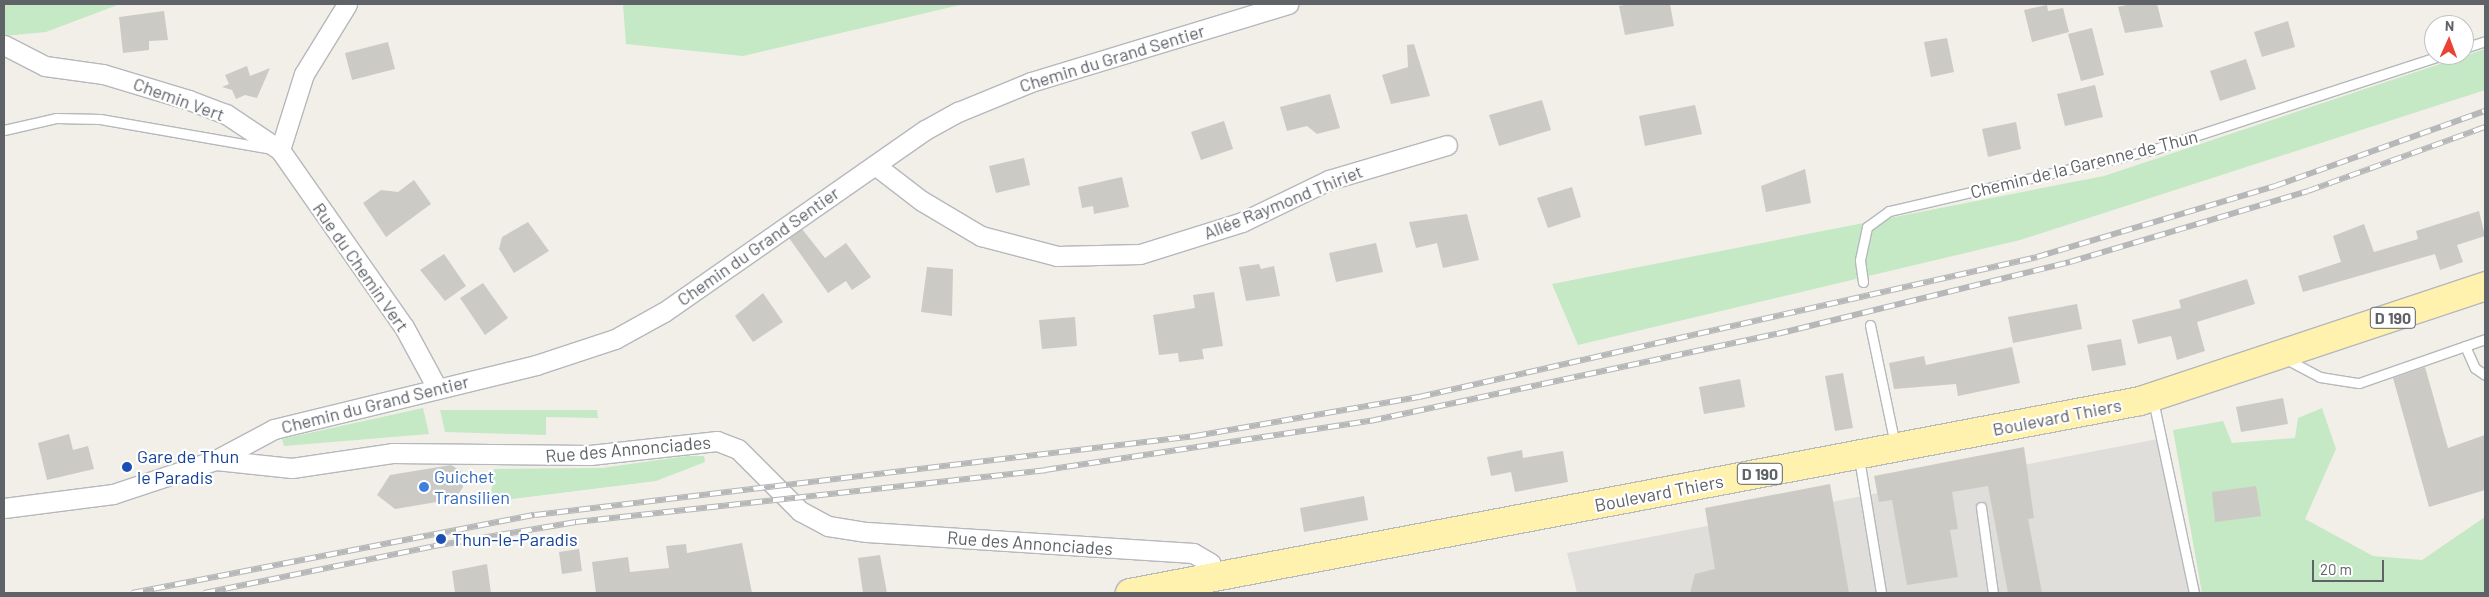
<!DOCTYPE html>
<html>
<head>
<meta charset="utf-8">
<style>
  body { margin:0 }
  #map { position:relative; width:2489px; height:597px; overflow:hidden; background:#f1efe8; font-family:Barlow,sans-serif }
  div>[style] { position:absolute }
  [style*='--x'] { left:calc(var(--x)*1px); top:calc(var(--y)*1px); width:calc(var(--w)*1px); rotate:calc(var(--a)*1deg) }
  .industrial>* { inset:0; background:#e0deda }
  .green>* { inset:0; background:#c5e8c5 }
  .building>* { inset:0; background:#cccac5 }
  .roads { filter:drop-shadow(1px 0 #b5b8bc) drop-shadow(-1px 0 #b5b8bc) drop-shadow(0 1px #b5b8bc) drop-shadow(0 -1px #b5b8bc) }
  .lane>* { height:9px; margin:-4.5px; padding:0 4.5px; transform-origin:4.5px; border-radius:4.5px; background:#fff }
  .street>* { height:19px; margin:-9.5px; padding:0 9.5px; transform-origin:9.5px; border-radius:9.5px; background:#fff }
  .primary>* { height:28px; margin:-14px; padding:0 14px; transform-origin:14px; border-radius:14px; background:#fff2af }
  .rail>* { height:5.5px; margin-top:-2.75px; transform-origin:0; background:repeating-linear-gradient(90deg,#fff 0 11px,#b6b7b8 0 22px); box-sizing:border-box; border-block:1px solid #b6b7b8 }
  .dots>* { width:14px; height:14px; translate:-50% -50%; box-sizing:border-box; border:2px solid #fff; border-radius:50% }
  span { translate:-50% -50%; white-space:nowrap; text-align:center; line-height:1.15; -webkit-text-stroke:4.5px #fff; paint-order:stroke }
  .shield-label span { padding:1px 4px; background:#fff; border:1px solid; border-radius:4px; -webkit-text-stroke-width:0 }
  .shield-label { font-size:16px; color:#5f6368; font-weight:700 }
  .street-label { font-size:18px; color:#5f6368 }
  .transit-label { font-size:18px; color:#164399 }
  .left { translate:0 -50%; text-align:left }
  .shop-label { font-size:18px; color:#366cbe }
  .frame { position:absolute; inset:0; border:5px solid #5f6368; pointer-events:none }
  .north { position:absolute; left:2424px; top:15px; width:50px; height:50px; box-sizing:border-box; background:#fff; border:1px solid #bfc1c3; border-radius:50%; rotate:2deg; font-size:14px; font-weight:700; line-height:20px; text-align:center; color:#5f6368 }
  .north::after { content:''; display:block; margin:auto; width:18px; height:22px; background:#ea4335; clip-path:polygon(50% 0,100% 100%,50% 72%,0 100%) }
  .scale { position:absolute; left:2312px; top:560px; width:72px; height:22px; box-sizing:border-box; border:2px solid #5f6368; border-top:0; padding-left:6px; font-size:15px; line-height:18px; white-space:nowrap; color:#5f6368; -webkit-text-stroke:4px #fff; paint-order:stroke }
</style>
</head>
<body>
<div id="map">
  <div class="industrial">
    <i style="clip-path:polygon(2163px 438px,2201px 593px,1577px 593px,1567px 553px)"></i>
  </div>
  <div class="green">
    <i style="clip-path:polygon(4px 4px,120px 4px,46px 32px,4px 36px)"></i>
    <i style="clip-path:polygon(623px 4px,964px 4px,743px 56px,626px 44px)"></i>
    <i style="clip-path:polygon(2485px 49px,2485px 90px,2020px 240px,1578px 345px,1552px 284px,2104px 176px)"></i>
    <i style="clip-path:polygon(423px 408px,429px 434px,284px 446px,282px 439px)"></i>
    <i style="clip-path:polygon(2322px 408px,2336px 449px,2305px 519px,2373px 556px,2422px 560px,2485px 517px,2485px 593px,2202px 593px,2173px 430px,2223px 421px,2232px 443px,2295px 438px,2298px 418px)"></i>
    <i style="clip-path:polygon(440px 410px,597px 410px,598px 418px,546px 417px,546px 435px,445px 432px)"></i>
    <i style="clip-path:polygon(687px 456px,704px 456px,705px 462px,656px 481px,504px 500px,491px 494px,494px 469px,602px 468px)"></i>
  </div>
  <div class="building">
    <i style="clip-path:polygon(1629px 4px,1670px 4px,1674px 26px,1625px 35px,1619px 6px)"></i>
    <i style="clip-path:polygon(2131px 4px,2157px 4px,2163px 27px,2125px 33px,2118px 7px)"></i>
    <i style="clip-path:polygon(2047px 5px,2048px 11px,2063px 8px,2069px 32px,2032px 42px,2024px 10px)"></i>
    <i style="clip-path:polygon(164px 11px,168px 40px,149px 41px,149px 50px,123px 53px,119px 17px)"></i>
    <i style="clip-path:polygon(2288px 21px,2295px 47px,2262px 57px,2254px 32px)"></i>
    <i style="clip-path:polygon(2092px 28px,2104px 75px,2081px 81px,2068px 34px)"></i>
    <i style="clip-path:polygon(1947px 38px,1954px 72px,1931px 77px,1924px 42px)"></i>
    <i style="clip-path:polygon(388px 42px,395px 69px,352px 80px,345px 53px)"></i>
    <i style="clip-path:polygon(1414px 44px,1430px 96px,1391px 104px,1382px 75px,1408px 67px,1407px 45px)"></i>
    <i style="clip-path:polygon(2246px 59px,2256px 89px,2220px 101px,2210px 71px)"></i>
    <i style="clip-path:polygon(247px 66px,250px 76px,270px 68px,257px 98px,245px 95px,236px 99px,232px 90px,222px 87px,229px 84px,225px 75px)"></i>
    <i style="clip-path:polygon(2095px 85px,2103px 117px,2065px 126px,2057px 94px)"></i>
    <i style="clip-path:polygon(1330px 94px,1340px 128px,1317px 134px,1307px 126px,1287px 131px,1280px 107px)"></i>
    <i style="clip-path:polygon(1542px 100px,1551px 130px,1499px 146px,1489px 115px)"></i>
    <i style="clip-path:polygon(1695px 105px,1702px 134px,1645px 146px,1639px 116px)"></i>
    <i style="clip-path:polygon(1224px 121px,1233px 149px,1201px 160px,1191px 132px)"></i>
    <i style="clip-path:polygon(2016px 122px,2021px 149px,1988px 157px,1982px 129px)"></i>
    <i style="clip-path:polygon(1024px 158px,1030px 185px,996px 193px,989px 166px)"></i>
    <i style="clip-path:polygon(1805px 169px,1811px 203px,1766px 212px,1761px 186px)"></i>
    <i style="clip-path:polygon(1122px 177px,1129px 207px,1094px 214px,1093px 206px,1082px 208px,1078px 187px)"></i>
    <i style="clip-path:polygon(414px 180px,431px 204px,386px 237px,363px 203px,381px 190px,398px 192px)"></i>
    <i style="clip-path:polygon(1572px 187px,1581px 217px,1548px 228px,1537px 198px)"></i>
    <i style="clip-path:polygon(2479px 211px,2485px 236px,2457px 245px,2463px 262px,2440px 270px,2435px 254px,2303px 292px,2298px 276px,2341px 262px,2333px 236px,2364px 224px,2374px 252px,2418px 239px,2416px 231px)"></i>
    <i style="clip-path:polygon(1467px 214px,1479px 260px,1443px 268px,1437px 243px,1416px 248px,1409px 222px)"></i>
    <i style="clip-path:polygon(528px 222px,549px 251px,514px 273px,499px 249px,502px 237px)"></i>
    <i style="clip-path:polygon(802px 229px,825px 258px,846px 243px,871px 277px,852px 290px,846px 281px,828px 293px,789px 238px)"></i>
    <i style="clip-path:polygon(1376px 243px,1383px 272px,1336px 282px,1329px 253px)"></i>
    <i style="clip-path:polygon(444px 254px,466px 286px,445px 301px,420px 270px)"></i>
    <i style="clip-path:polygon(1259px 264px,1261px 269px,1274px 266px,1280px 296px,1246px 301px,1239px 267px)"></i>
    <i style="clip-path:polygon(927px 267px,953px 269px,952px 316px,921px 312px)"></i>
    <i style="clip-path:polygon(2247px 279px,2255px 304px,2197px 322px,2205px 351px,2177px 360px,2171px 336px,2138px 344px,2132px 320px,2181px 308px,2179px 300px)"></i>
    <i style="clip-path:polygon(483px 283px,508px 318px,485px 335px,460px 298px)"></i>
    <i style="clip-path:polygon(1214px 292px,1223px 346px,1202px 349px,1204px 359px,1179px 362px,1178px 353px,1159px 355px,1153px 315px,1195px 308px,1193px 295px)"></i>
    <i style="clip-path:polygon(763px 293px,783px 322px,753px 342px,735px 316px)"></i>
    <i style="clip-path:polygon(2077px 304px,2082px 329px,2013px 343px,2008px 317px)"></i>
    <i style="clip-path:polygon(1075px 317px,1077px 346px,1042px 349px,1039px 320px)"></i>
    <i style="clip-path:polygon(2121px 339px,2126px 365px,2092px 371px,2087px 345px)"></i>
    <i style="clip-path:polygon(2012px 347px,2020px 383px,1958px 396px,1956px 384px,1894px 389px,1889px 363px,1924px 356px,1926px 365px)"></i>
    <i style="clip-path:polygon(2425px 367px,2448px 448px,2485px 435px,2485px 490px,2429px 507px,2393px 378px)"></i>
    <i style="clip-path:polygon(1843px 373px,1853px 428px,1835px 431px,1825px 376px)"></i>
    <i style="clip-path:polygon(1740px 379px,1745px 407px,1704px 414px,1699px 387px)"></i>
    <i style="clip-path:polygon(2283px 398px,2288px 424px,2241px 432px,2236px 407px)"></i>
    <i style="clip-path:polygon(69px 434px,73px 450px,88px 446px,94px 469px,47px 480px,38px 443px)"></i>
    <i style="clip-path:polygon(2024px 447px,2034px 518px,2028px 519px,2042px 593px,2008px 593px,1988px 486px,1952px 492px,1958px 529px,1950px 530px,1958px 577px,1907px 585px,1892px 500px,1879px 502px,1874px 476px)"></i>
    <i style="clip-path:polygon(1522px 450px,1523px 458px,1563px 451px,1568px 482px,1515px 492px,1511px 472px,1491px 476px,1487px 457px)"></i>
    <i style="clip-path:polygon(451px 465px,461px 471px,463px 487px,455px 499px,395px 509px,377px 495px,390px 475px)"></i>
    <i style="clip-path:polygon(1830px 484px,1849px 593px,1690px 593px,1695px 574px,1715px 569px,1705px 508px)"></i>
    <i style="clip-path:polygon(2256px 486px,2261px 516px,2215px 522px,2212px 492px)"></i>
    <i style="clip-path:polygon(1364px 496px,1368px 520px,1304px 532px,1300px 508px)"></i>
    <i style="clip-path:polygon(742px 543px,752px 593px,596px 593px,592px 562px,628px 557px,630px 572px,669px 568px,666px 546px,686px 544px,687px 553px)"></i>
    <i style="clip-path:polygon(579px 549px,582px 571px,562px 574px,559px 552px)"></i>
    <i style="clip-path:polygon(880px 555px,887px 593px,863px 593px,858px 558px)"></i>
    <i style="clip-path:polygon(487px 564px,491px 593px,455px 593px,452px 571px)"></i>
  </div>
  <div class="roads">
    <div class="lane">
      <i style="--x:2464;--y:48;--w:22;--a:-18"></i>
      <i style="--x:4;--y:130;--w:53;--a:-13"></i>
      <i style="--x:56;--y:118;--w:44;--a:1.3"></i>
      <i style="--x:100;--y:119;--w:169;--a:9.9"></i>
      <i style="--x:1863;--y:282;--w:22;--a:-98"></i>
      <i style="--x:1860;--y:260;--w:34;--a:-78"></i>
      <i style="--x:1867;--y:227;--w:27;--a:-36"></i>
      <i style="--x:1889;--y:211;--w:273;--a:-13.1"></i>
      <i style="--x:2155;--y:149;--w:302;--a:-18.1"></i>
      <i style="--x:1870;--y:325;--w:123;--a:78.2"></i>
      <i style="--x:2465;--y:346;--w:24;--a:66"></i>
      <i style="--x:2475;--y:368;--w:12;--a:35"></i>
      <i style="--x:2286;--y:359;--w:38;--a:28"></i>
      <i style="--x:2320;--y:377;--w:39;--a:9"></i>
      <i style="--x:2359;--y:383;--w:133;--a:-19.2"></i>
      <i style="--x:2153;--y:400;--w:197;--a:78"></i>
      <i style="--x:1859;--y:458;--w:137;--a:80.7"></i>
      <i style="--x:1981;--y:507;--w:87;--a:82.1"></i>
    </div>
    <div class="street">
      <i style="--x:4;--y:45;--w:46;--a:27.1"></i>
      <i style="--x:45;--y:66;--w:59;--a:7.9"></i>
      <i style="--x:103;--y:74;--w:90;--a:16.8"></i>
      <i style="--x:189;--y:100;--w:40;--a:21"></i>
      <i style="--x:226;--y:114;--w:65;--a:33.7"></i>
      <i style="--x:280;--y:150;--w:216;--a:55"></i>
      <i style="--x:404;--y:327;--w:69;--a:61.6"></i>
      <i style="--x:280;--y:150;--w:80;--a:-72.5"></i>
      <i style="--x:304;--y:74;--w:82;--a:-58.4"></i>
      <i style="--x:875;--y:165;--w:59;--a:37.5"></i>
      <i style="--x:922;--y:201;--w:69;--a:30.7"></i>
      <i style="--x:981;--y:236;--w:79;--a:14.7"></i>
      <i style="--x:1057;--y:256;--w:83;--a:-1.4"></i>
      <i style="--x:1140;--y:254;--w:107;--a:-17.4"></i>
      <i style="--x:1242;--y:222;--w:97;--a:-25.8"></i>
      <i style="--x:1329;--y:180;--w:123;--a:-16.5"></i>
      <i style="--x:216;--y:460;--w:76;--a:6"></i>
      <i style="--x:292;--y:468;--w:101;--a:-8.5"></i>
      <i style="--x:392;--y:453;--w:198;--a:0.6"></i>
      <i style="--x:590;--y:455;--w:128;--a:-6.3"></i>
      <i style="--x:717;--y:441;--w:22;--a:21"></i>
      <i style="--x:738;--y:449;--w:88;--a:45"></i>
      <i style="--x:800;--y:511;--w:32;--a:28"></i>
      <i style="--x:828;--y:526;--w:39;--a:9"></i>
      <i style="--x:867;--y:532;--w:327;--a:3.7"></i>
      <i style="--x:1193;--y:553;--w:20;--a:30"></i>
      <i style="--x:1210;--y:563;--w:15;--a:74"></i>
      <i style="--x:4;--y:508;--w:110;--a:-7.3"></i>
      <i style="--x:113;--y:494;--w:108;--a:-18.3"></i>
      <i style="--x:216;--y:460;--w:66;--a:-28.1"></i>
      <i style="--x:274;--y:429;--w:270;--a:-13.7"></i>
      <i style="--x:536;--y:365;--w:83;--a:-18.2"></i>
      <i style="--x:615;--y:339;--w:56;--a:-28.9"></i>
      <i style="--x:664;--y:312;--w:318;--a:-34.9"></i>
      <i style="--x:925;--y:130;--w:38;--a:-29"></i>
      <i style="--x:958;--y:112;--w:79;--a:-22.3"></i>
      <i style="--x:1031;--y:82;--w:269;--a:-16.9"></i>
    </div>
    <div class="primary">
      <i style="--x:1130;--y:593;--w:1028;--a:-10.76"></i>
      <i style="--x:2140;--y:401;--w:364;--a:-18.4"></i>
    </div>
  </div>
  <div class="rail">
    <i style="--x:132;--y:593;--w:410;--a:-11"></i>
    <i style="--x:535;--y:515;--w:665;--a:-6.83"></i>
    <i style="--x:1195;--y:436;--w:227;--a:-9.9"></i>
    <i style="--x:1419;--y:397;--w:634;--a:-12.76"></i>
    <i style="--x:2037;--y:257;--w:248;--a:-16.6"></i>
    <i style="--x:2275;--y:186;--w:223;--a:-19.7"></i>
    <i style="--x:204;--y:593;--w:235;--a:-11.5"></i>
    <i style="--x:434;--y:546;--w:144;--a:-9.6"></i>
    <i style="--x:576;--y:522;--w:472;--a:-6.3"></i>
    <i style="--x:1045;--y:470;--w:329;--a:-8.6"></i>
    <i style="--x:1370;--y:421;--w:416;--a:-12.1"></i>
    <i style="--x:1777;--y:334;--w:302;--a:-13.8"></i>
    <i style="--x:2070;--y:262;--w:248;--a:-16.6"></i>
    <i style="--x:2308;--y:191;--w:188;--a:-19.9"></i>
  </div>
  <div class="dots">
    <i style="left:127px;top:467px;background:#1a4fb4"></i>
    <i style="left:424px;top:487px;background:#3f7fe0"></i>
    <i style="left:441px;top:539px;background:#1a4fb4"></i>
  </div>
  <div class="shield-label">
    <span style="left:2393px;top:318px">D 190</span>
    <span style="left:1760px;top:474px">D 190</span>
  </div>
  <div class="street-label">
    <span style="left:1112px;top:58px;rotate:-17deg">Chemin du Grand Sentier</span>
    <span style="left:179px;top:99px;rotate:20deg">Chemin Vert</span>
    <span style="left:2084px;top:164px;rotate:-14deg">Chemin de la Garenne de Thun</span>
    <span style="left:1283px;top:202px;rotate:-22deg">Allée Raymond Thiriet</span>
    <span style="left:758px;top:246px;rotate:-35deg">Chemin du Grand Sentier</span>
    <span style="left:361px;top:267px;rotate:55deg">Rue du Chemin Vert</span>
    <span style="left:375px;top:404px;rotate:-14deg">Chemin du Grand Sentier</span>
    <span style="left:2057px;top:417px;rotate:-11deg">Boulevard Thiers</span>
    <span style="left:628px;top:449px;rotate:-5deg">Rue des Annonciades</span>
    <span style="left:1659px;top:493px;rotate:-11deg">Boulevard Thiers</span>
    <span style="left:1030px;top:543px;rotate:4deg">Rue des Annonciades</span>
  </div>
  <div class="transit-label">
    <span class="left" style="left:137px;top:467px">Gare de Thun<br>le Paradis</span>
    <span class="left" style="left:452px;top:539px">Thun-le-Paradis</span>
  </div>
  <div class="shop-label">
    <span class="left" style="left:434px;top:487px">Guichet<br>Transilien</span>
  </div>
  <div class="frame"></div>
  <div class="north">N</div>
  <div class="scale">20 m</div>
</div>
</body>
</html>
